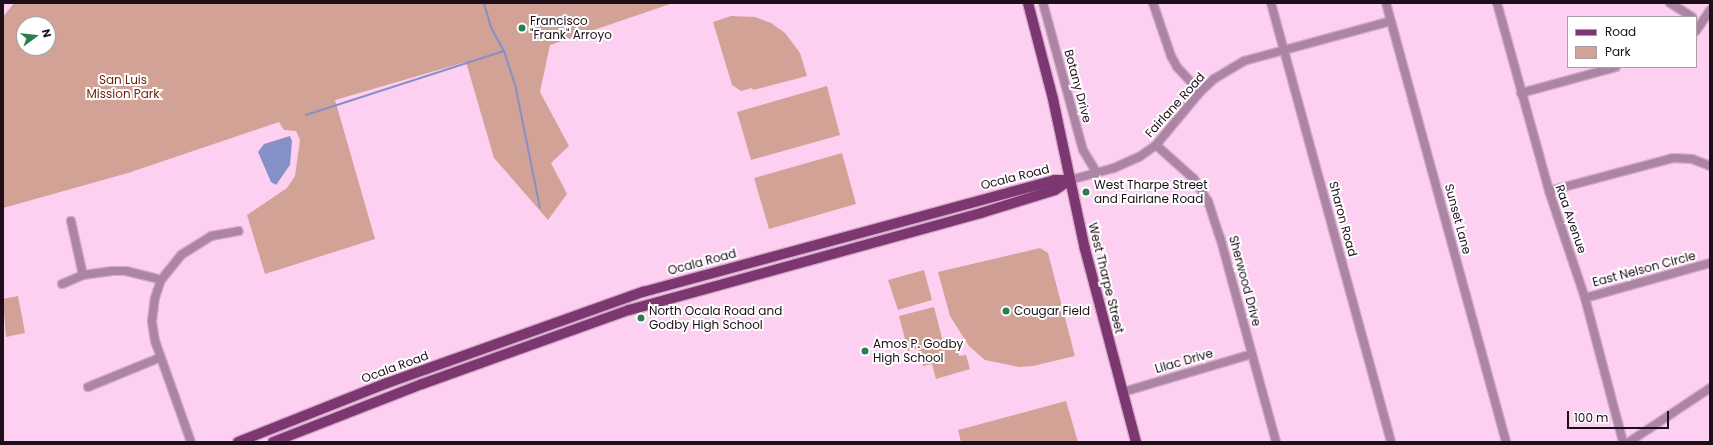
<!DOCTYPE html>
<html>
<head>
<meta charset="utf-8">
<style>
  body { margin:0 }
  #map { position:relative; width:1713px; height:445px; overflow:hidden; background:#fdd0f2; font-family:Poppins,sans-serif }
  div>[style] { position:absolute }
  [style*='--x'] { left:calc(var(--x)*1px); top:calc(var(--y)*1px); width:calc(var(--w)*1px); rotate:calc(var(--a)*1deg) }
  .green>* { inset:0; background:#d2a296 }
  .water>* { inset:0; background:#8590c8 }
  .stream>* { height:2px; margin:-1px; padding:0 1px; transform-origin:1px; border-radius:1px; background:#8590c8 }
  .roads { filter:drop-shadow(1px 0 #d5adcb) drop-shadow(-1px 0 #d5adcb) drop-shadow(0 1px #d5adcb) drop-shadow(0 -1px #d5adcb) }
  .minor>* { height:8px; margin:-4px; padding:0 4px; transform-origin:4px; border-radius:4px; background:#ad85a4 }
  .major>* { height:10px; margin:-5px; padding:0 5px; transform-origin:5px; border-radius:5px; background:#7d3770 }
  .dots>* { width:11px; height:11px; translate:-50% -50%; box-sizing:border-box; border:2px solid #fff; border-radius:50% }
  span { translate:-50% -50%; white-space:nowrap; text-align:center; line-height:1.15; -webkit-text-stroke:4px #fff; paint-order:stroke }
  .poi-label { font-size:12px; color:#1d0e1a }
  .left { translate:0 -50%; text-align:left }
  .park-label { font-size:12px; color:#6b1e09 }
  .street-label { font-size:12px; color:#1d0e1a }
  .frame { position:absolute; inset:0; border:4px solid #1d0e1a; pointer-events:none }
  .legend { position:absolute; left:1567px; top:16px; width:130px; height:52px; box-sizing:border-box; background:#fff; border:1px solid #a59fa3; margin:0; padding:5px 7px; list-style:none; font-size:12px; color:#1d0e1a }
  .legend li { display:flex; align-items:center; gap:8px; height:20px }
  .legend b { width:20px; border:1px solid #a59fa3 }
  .north { position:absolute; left:16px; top:16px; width:40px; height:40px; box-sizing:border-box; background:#fff; border:1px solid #a59fa3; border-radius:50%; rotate:75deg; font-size:11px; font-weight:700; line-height:16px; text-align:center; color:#1d0e1a }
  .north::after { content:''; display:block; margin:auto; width:14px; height:18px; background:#2c7e50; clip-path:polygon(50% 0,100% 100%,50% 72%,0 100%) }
  .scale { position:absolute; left:1567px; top:411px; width:102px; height:18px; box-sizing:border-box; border:2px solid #1d0e1a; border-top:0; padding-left:5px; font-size:12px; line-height:14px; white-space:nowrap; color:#1d0e1a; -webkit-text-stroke:3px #fff; paint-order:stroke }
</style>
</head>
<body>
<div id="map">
  <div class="green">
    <i style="clip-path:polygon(evenodd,14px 3px,673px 3px,550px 45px,540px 92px,569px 146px,551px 163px,567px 194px,548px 220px,494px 158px,466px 62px,335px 100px,375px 239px,265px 274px,247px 215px,287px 188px,295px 176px,300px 140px,296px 131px,284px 130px,279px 122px,128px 173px,3px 208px,3px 17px,14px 3px,24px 24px,48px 24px,48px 48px,24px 48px,24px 24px)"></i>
    <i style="clip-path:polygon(731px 16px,755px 17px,771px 23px,785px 33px,800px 53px,807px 76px,753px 90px,752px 88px,741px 91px,732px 85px,713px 22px)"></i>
    <i style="clip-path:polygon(827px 86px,840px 135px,751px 160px,737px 112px)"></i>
    <i style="clip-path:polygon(842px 153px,856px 204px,769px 229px,754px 178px)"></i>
    <i style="clip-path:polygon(1040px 248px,1048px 253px,1075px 356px,1033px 366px,1019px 367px,985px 360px,969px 346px,950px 316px,938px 272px)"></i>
    <i style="clip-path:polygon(924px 270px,932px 300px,898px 310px,888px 280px)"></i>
    <i style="clip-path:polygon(18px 296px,25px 333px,6px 337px,3px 299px)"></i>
    <i style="clip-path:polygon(934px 307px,943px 342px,908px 351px,899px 316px)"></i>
    <i style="clip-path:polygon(954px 341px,959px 356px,966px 355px,970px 369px,936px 379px,932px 364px,923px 366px,918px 350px)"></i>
    <i style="clip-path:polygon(1066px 401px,1078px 442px,961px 442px,958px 430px)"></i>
  </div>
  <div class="water">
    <i style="clip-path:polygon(290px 136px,292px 141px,290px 165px,276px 185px,271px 182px,258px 152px,264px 144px)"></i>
  </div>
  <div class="stream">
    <i style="--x:484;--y:3;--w:25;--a:74"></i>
    <i style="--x:491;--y:27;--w:27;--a:62"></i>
    <i style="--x:504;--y:51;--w:40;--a:72"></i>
    <i style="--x:516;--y:89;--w:121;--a:78.6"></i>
    <i style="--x:306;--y:115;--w:208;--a:-17.9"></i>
  </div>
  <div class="roads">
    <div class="minor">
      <i style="--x:1043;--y:3;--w:152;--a:74.8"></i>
      <i style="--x:1083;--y:150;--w:27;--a:59"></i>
      <i style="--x:1153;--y:3;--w:56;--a:71.2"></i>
      <i style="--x:1171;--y:56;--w:13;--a:61"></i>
      <i style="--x:1177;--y:67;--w:34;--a:47"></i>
      <i style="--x:1271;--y:3;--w:455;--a:74.7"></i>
      <i style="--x:1386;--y:3;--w:455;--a:74.7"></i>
      <i style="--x:1497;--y:3;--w:195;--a:74.5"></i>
      <i style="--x:1549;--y:191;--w:113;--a:71.4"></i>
      <i style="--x:1585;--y:298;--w:149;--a:75.2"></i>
      <i style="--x:1670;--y:3;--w:26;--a:32"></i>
      <i style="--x:1696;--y:31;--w:25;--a:-56"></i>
      <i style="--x:1521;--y:93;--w:98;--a:-15.3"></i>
      <i style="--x:1156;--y:145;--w:51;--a:41.8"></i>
      <i style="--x:1194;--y:179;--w:26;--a:58"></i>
      <i style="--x:1208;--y:201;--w:38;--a:72"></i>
      <i style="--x:1220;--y:237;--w:213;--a:74.7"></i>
      <i style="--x:1070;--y:180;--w:46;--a:-15.3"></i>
      <i style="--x:1114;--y:168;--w:27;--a:-24"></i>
      <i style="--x:1139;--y:157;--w:21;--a:-35"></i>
      <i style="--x:1156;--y:145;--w:69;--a:-50.3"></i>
      <i style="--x:1200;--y:92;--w:19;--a:-43"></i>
      <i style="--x:1214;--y:79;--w:35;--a:-31"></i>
      <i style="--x:1244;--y:61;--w:152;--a:-15.2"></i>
      <i style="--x:1549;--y:191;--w:128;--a:-14.9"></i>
      <i style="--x:1673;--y:158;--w:19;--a:3"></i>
      <i style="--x:1692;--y:159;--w:19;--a:21"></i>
      <i style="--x:71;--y:221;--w:55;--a:77.5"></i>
      <i style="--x:62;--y:284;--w:23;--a:-23"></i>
      <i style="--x:83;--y:275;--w:29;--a:-8"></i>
      <i style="--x:112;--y:271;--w:14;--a:0"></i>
      <i style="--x:126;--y:271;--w:36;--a:14"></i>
      <i style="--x:1585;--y:298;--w:130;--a:-15.6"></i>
      <i style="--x:88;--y:387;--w:77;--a:-22.2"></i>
      <i style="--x:1123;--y:392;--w:134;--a:-16.4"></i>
      <i style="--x:191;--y:442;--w:107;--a:-109.6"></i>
      <i style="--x:155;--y:341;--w:20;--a:-99"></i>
      <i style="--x:152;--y:321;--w:23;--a:-83"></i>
      <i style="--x:155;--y:298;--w:19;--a:-72"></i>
      <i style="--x:161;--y:280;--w:32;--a:-51"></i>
      <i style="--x:181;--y:255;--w:36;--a:-32"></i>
      <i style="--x:211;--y:236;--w:28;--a:-10"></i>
      <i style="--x:1629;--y:442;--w:97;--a:-33.7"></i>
    </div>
    <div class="major">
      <i style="--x:1028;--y:3;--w:99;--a:75.4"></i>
      <i style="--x:1053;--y:99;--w:153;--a:78"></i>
      <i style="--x:1085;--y:249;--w:200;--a:75.2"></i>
      <i style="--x:238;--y:442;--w:160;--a:-21.6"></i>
      <i style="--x:387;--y:383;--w:272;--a:-19.6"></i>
      <i style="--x:643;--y:292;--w:426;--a:-15.2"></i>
      <i style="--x:1054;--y:180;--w:16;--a:0"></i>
      <i style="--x:273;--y:442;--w:160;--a:-21.3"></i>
      <i style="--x:422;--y:384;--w:220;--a:-19.7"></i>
      <i style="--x:629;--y:310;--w:365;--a:-15.4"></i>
      <i style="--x:981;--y:213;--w:77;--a:-17.3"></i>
      <i style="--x:1055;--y:190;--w:18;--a:-34"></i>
    </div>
  </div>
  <div class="dots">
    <i style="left:522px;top:28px;background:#2c7e50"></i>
    <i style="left:1086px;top:192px;background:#2c7e50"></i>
    <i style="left:1006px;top:311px;background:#2c7e50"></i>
    <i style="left:641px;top:318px;background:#2c7e50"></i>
    <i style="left:865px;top:351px;background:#2c7e50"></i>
  </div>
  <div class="poi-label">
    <span class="left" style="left:530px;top:28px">Francisco<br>"Frank" Arroyo</span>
    <span class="left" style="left:1094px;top:192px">West Tharpe Street<br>and Fairlane Road</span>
    <span class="left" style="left:649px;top:318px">North Ocala Road and<br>Godby High School</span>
    <span class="left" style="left:1014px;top:311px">Cougar Field</span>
    <span class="left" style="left:873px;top:351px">Amos P. Godby<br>High School</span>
  </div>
  <div class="park-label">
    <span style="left:123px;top:87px">San Luis<br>Mission Park</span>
  </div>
  <div class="street-label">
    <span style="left:1078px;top:86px;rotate:75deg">Botany Drive</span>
    <span style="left:1175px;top:105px;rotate:-48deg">Fairlane Road</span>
    <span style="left:1015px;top:177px;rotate:-14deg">Ocala Road</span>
    <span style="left:1343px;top:219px;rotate:75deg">Sharon Road</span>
    <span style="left:1458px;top:219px;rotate:75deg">Sunset Lane</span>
    <span style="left:1571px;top:219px;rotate:71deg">Raa Avenue</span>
    <span style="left:702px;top:262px;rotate:-15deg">Ocala Road</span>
    <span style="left:1644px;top:269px;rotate:-15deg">East Nelson Circle</span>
    <span style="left:1106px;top:278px;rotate:76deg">West Tharpe Street</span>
    <span style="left:1245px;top:281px;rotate:75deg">Sherwood Drive</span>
    <span style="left:1184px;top:361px;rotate:-16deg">Lilac Drive</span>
    <span style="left:395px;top:367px;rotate:-20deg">Ocala Road</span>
  </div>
  <div class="frame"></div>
  <ul class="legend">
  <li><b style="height:5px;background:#7d3770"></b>Road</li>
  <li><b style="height:11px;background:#d2a296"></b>Park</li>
  </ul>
  <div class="north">N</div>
  <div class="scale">100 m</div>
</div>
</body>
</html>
